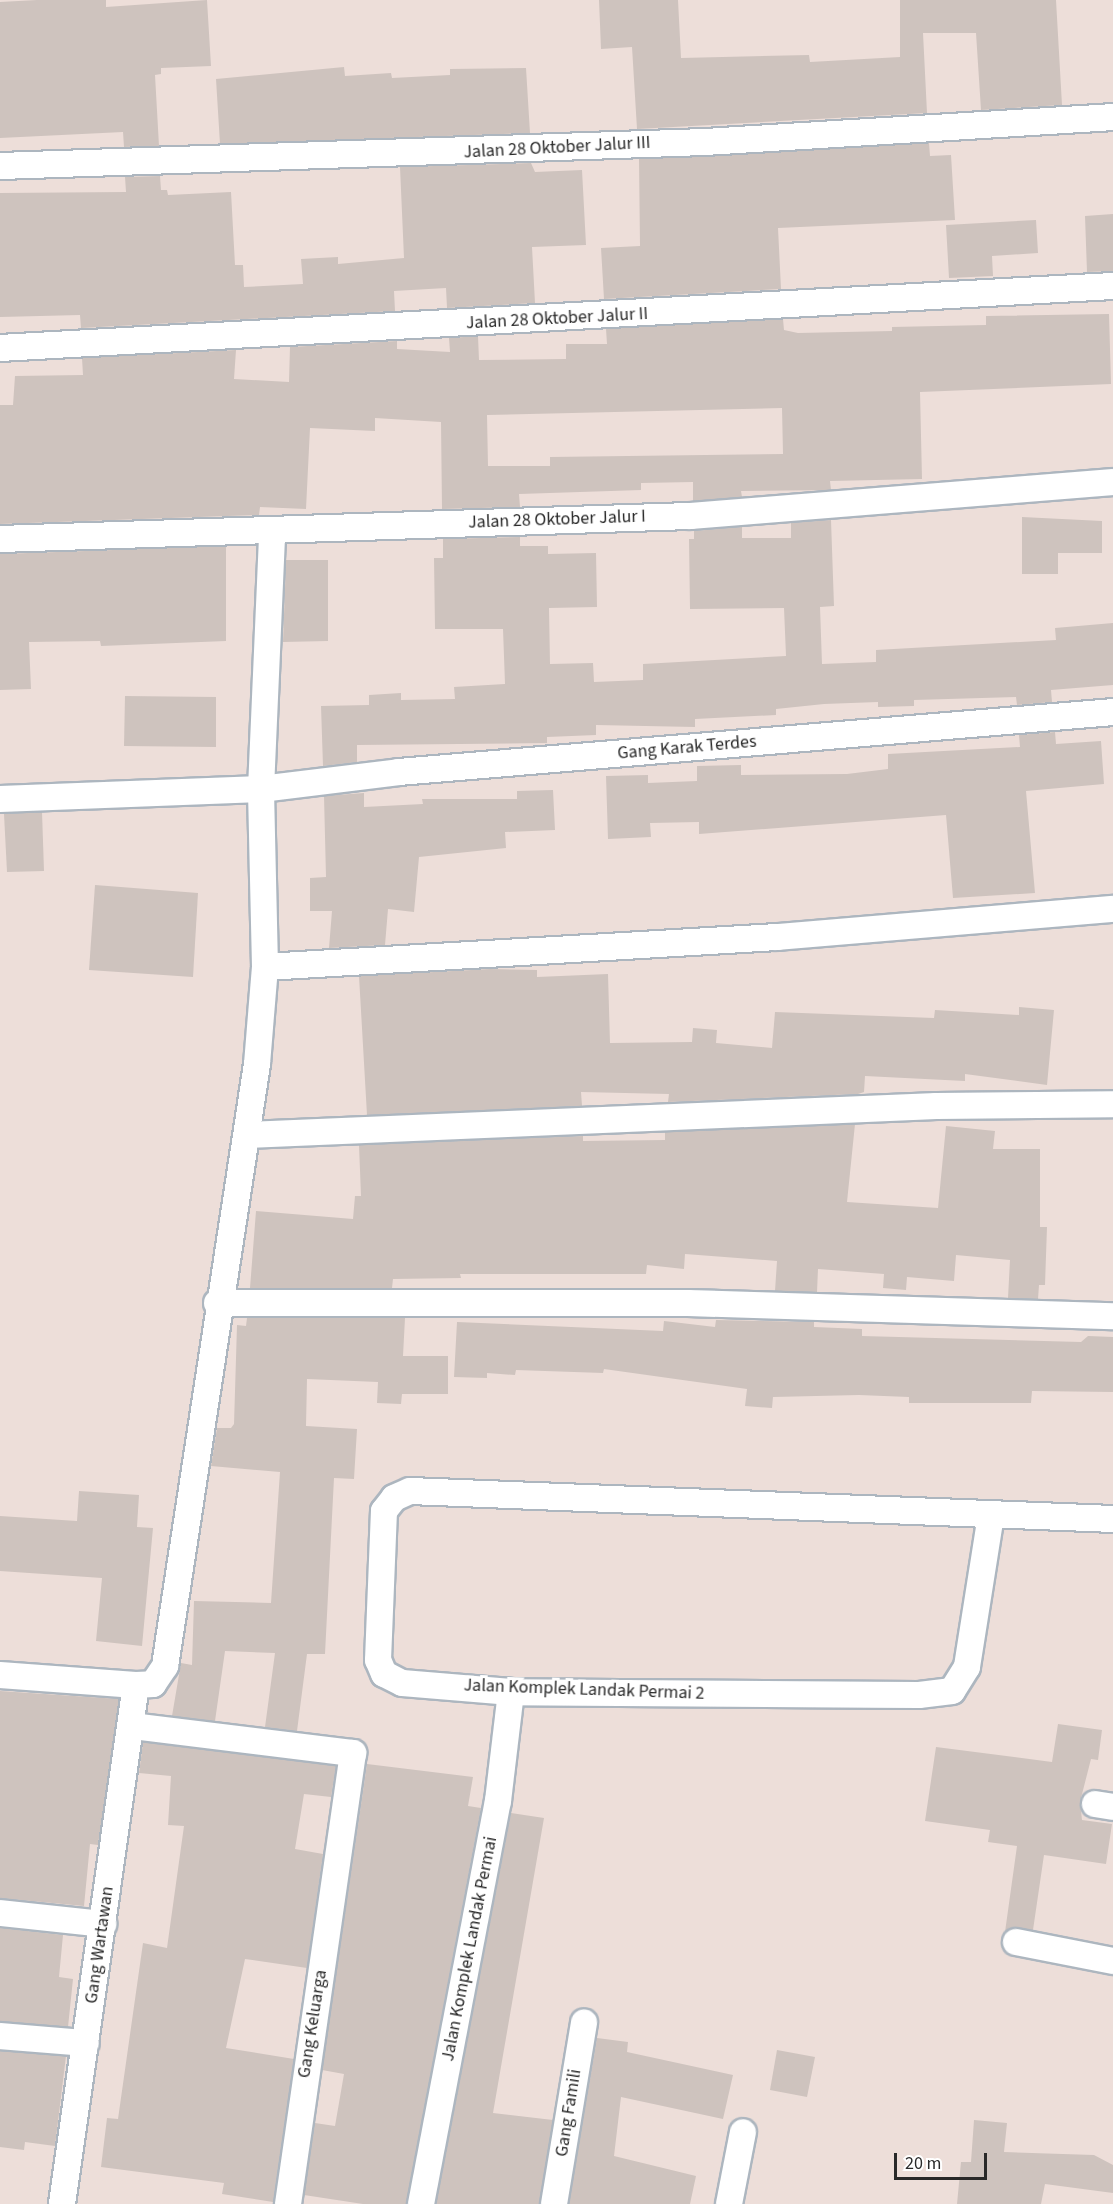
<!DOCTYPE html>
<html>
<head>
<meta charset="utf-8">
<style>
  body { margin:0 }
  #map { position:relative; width:1113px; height:2204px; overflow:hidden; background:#edded9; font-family:"Source Sans 3",sans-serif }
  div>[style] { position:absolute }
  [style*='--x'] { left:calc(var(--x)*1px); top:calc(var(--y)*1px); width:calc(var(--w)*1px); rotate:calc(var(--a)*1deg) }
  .building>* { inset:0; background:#cec3be }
  .roads { filter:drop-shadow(2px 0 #adb6bf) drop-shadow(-2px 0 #adb6bf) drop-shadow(0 2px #adb6bf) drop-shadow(0 -2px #adb6bf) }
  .minor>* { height:26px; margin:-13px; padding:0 13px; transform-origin:13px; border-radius:13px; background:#fff }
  span { translate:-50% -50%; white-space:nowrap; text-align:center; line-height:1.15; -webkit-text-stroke:6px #fff; paint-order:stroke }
  .street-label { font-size:18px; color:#292929 }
  .scale { position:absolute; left:894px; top:2153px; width:93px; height:27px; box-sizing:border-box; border:3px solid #292929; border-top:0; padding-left:8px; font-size:18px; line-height:21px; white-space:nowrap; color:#292929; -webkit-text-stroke:4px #fff; paint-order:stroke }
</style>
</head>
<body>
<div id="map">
  <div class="building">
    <i style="clip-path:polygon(37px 0,106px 0,106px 7px,207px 0,211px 66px,161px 68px,161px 74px,155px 75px,159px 146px,124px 147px,123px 132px,0 138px,0 2px)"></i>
    <i style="clip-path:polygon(599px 0,678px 0,681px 58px,809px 55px,810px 62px,900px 57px,900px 0,1056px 0,1062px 105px,981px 110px,976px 33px,923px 33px,927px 113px,637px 129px,632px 47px,601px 49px)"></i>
    <i style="clip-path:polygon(344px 67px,345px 76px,391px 73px,392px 78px,450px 75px,450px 69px,526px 68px,530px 133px,220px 144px,216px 79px)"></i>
    <i style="clip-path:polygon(929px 143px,930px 156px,951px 155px,955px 220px,778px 228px,781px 289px,604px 299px,601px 248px,640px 246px,639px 159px)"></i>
    <i style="clip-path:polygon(531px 163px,535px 172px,582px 170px,586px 245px,532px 247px,535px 303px,447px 308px,446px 288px,394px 291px,395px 311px,81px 328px,80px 315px,0 317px,0 193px,126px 192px,125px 177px,160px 176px,161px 190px,167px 190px,168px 195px,231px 192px,235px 265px,243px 265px,244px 287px,303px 284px,301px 259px,338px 257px,338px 264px,404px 258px,400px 167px)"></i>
    <i style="clip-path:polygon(1113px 214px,1113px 271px,1087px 272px,1085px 216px)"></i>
    <i style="clip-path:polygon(1036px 220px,1038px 253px,992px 256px,993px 276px,949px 278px,946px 225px)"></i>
    <i style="clip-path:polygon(evenodd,1109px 314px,1111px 384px,920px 392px,922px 479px,830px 481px,831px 490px,741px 491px,742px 497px,693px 501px,693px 482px,641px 483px,641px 490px,519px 494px,520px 507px,442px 509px,441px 422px,375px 418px,375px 431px,310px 428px,306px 509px,260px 507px,259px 515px,0 524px,0 405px,13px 405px,15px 376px,83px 375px,82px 358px,236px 350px,234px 379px,289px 382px,290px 347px,397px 341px,397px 349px,450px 352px,449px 338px,478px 336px,479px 360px,566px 359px,566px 344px,607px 344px,606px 329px,783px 319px,784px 330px,798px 333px,892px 331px,892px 327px,986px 325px,986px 316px,1109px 314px,782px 408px,783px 454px,550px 457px,550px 466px,488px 466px,487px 415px,782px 408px)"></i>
    <i style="clip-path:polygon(1022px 517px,1102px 521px,1102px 553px,1058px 553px,1058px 574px,1022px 574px)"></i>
    <i style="clip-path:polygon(831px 520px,834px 606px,820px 607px,822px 664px,876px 662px,876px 650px,1056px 640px,1055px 628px,1113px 623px,1113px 685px,1051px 690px,1052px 702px,1017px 705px,1016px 697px,914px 700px,914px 706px,878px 707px,878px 702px,824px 704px,776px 709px,776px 715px,695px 719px,695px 727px,596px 725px,596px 735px,547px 737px,547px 743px,357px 745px,357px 762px,323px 766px,321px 706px,369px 705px,369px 695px,401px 693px,401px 700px,455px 699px,454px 687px,505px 684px,503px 629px,435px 629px,434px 558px,443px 558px,443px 539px,520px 537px,520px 546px,548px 546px,548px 554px,596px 553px,597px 607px,549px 608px,550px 664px,593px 663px,594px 682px,643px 680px,643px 664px,786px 656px,784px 608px,690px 609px,689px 539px,694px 539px,694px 531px,742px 527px,742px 538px,791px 538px,791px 523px)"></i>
    <i style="clip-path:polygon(226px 546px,226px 641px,101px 646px,100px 641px,29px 642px,31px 689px,0 690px,0 554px)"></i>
    <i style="clip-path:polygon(286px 560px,328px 560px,328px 641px,283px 642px)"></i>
    <i style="clip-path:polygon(125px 696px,216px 697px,216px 747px,124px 746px)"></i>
    <i style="clip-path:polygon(1055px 732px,1056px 744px,1101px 741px,1104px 784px,1026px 791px,1035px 893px,953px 898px,946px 815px,699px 834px,699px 822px,650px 823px,651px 837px,608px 839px,606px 776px,648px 775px,648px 783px,697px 781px,697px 766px,741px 765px,741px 775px,847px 774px,888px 769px,888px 754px,1020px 747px,1019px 735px)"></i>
    <i style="clip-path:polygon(553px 790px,555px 830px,505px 832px,506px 848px,419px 857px,414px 912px,388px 909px,385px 945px,329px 948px,332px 911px,310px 911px,310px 878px,326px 877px,324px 796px,364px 793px,364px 807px,423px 804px,422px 799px,517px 799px,517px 791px)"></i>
    <i style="clip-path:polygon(42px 812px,44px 871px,7px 872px,4px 814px)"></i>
    <i style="clip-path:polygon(95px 885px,198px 893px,193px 977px,89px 970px)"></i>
    <i style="clip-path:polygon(490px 969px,537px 970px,537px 977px,608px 974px,610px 1043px,692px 1042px,693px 1028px,717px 1030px,716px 1043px,772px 1048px,775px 1012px,934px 1018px,935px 1010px,1019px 1015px,1019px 1007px,1054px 1010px,1047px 1085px,965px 1074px,965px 1081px,865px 1076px,864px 1092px,858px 1094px,668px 1102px,669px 1094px,581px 1092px,582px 1106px,367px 1115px,359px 976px)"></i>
    <i style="clip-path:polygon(855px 1124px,847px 1202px,938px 1208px,946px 1126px,995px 1131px,993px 1149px,1040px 1149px,1040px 1227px,1047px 1227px,1045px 1285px,1039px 1285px,1038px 1299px,1008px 1298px,1010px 1260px,956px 1255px,954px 1281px,907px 1277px,906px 1290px,883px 1288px,884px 1274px,818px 1269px,817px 1292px,775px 1291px,777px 1261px,685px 1254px,684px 1269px,647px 1265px,646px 1274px,460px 1274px,461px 1278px,393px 1279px,392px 1288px,250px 1288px,256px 1211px,353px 1219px,355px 1196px,361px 1196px,359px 1145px,583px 1136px,583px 1141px,665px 1140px,665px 1132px)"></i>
    <i style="clip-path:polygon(247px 1318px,405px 1318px,403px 1356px,448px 1356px,448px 1394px,402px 1394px,401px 1404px,377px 1403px,378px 1382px,307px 1379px,306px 1426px,357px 1429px,354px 1479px,334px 1478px,325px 1654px,307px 1654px,297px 1731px,265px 1727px,275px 1653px,225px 1651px,215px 1721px,172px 1716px,181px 1663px,192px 1665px,194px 1601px,271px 1603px,280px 1472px,211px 1466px,217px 1428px,231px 1428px,234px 1424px,237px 1325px,246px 1326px)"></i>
    <i style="clip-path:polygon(716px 1320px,814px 1322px,814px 1327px,862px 1329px,862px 1336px,1081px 1342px,1088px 1336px,1113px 1337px,1113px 1392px,1032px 1391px,1031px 1403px,909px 1403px,909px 1397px,859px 1395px,773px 1397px,772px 1408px,745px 1406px,747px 1389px,604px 1369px,603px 1373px,516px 1370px,515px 1375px,487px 1373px,487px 1378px,454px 1377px,457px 1322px,663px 1331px,664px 1321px,715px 1327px)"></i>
    <i style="clip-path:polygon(79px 1491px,139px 1495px,137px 1527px,153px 1528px,142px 1646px,96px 1641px,102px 1578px,0 1571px,0 1516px,77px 1521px)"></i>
    <i style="clip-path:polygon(0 1691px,119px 1699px,98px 1845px,90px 1844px,84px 1906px,0 1898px)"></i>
    <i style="clip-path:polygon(1058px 1724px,1102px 1730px,1098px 1760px,1091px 1759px,1080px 1802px,1082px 1820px,1112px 1824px,1106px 1864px,1044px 1855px,1033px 1930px,1012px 1928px,1005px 1932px,1017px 1846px,988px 1842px,990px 1830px,925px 1821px,936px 1747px,1052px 1762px)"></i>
    <i style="clip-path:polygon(143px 1742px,336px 1766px,331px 1797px,304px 1794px,295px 1849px,323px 1854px,307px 1968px,245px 1959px,226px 2048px,294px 2059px,273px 2202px,222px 2194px,224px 2183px,101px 2167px,107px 2118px,118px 2119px,143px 1943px,167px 1948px,184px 1826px,168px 1825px,171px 1776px,139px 1773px)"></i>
    <i style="clip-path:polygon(367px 1764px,473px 1777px,468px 1806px,481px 1808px,406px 2204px,363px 2204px,304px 2195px,315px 2123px,335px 2126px,344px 2074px,322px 2070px)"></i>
    <i style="clip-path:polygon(511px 1813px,544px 1818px,493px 2113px,553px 2120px,539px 2204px,436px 2204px)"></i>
    <i style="clip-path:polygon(0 1928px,63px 1935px,59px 1977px,73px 1979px,68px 2027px,0 2021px)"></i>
    <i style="clip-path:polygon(597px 2038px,628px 2042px,627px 2052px,733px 2075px,723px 2119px,621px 2097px,614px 2156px,696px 2176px,690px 2204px,569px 2204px)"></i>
    <i style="clip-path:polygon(777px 2050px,815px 2057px,807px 2097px,770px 2090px)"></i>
    <i style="clip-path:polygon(0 2051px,66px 2056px,55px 2146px,25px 2142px,24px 2150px,0 2147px)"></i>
    <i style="clip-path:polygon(974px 2120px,1007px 2123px,1004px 2152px,1094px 2155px,1113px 2165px,1113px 2193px,1045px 2184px,1041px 2204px,957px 2204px,961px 2162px,971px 2162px)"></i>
  </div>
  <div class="roads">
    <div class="minor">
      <i style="--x:0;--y:166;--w:705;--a:-1.95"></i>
      <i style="--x:705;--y:142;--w:409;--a:-3.5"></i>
      <i style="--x:0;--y:348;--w:1115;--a:-3.19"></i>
      <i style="--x:0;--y:539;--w:691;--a:-1.91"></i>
      <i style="--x:691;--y:516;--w:423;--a:-4.6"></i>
      <i style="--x:0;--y:799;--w:261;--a:-2.2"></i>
      <i style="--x:261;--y:789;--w:139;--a:-7"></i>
      <i style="--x:399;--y:772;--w:717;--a:-4.8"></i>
      <i style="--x:265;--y:967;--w:513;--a:-3.35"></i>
      <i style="--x:777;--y:937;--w:337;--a:-4.8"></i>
      <i style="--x:247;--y:1135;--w:690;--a:-2.41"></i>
      <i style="--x:936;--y:1106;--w:177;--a:-0.6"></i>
      <i style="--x:217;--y:1303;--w:471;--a:0"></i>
      <i style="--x:688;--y:1303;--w:425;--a:1.8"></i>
      <i style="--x:991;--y:1515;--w:154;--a:99"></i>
      <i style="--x:967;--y:1667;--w:28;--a:122"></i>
      <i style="--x:952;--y:1691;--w:33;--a:173"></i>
      <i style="--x:919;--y:1695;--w:408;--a:-179.6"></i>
      <i style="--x:511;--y:1692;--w:109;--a:-175.3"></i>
      <i style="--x:402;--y:1683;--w:20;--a:-153"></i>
      <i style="--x:384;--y:1674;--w:15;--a:-113"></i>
      <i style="--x:378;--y:1660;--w:149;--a:-87.7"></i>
      <i style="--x:384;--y:1511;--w:16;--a:-52"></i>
      <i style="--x:394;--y:1498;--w:17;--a:-24"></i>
      <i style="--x:410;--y:1491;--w:704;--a:2.28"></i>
      <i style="--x:0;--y:1675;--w:136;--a:4.2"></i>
      <i style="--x:136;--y:1685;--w:17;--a:-3"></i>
      <i style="--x:153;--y:1684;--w:22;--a:-56"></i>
      <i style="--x:165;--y:1666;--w:609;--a:-81.31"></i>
      <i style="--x:257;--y:1064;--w:97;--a:-85.3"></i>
      <i style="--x:265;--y:967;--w:178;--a:-91.3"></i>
      <i style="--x:261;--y:789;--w:257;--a:-87.5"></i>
      <i style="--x:132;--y:1726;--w:223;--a:7"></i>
      <i style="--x:353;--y:1753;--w:456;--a:98.2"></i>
      <i style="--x:1095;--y:1804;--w:18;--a:9"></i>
      <i style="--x:0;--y:1913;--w:104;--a:6.1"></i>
      <i style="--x:1016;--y:1942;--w:99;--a:11.1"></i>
      <i style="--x:0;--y:2036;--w:86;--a:4.7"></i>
      <i style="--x:62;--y:2204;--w:524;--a:-81.89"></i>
      <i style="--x:421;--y:2204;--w:410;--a:-79.2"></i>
      <i style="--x:498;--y:1801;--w:110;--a:-83.2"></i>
      <i style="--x:554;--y:2204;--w:184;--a:-80.6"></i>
      <i style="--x:729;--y:2204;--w:73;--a:-79"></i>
    </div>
  </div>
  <div class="street-label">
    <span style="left:557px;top:148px;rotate:-3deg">Jalan 28 Oktober Jalur III</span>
    <span style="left:557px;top:319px;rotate:-3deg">Jalan 28 Oktober Jalur II</span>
    <span style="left:557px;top:520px;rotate:-2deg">Jalan 28 Oktober Jalur I</span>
    <span style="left:687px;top:748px;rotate:-5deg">Gang Karak Terdes</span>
    <span style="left:584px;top:1690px;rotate:2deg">Jalan Komplek Landak Permai 2</span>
    <span style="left:100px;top:1945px;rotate:-82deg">Gang Wartawan</span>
    <span style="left:470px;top:1949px;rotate:-79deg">Jalan Komplek Landak Permai</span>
    <span style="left:313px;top:2024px;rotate:-81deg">Gang Keluarga</span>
    <span style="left:569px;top:2113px;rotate:-81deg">Gang Famili</span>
  </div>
  <div class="scale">20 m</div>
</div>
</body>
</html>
